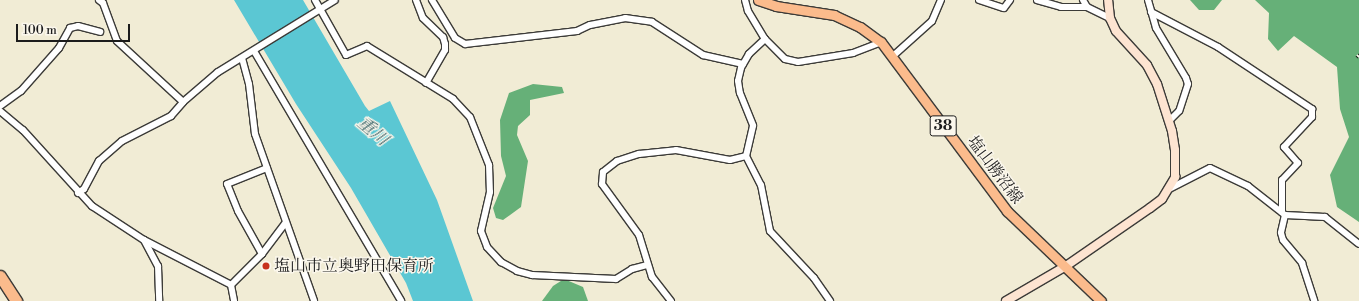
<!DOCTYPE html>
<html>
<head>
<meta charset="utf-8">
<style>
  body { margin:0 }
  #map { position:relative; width:1359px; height:301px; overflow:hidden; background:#f1ecd5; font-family:"Libre Bodoni","Noto Serif JP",serif }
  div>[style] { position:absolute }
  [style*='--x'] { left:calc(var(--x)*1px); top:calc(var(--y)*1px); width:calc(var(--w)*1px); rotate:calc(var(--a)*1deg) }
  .forest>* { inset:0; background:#66b078 }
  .water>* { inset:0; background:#5bc7d3 }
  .roads { filter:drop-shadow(1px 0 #3c3b38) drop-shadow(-1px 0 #3c3b38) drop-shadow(0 1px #3c3b38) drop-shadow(0 -1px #3c3b38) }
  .street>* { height:6px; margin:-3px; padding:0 3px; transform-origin:3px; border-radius:3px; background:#fff }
  .secondary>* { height:8px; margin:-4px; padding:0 4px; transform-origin:4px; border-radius:4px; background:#fde4d1 }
  .primary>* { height:9px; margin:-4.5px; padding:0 4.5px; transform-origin:4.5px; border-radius:4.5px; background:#fbbb8c }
  .highway>* { height:11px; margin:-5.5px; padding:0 5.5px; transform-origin:5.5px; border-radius:5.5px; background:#fbbb8c }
  .rail>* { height:4px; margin-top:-2px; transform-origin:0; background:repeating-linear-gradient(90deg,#fbf7ec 0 8px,#1c1c1c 0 16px); box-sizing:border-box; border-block:1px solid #1c1c1c }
  .dots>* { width:11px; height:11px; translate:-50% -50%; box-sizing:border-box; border:2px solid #fbf7ec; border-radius:50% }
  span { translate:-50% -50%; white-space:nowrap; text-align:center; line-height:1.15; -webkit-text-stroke:3px #fbf7ec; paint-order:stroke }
  .shield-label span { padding:1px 3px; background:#fbf7ec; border:1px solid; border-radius:3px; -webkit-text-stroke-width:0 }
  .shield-label { font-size:15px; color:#1c1c1c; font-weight:700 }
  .street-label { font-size:16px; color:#1c1c1c }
  .poi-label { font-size:16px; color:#1c1c1c }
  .left { translate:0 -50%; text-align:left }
  .water-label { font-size:17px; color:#356065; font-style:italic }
  .scale { position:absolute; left:16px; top:24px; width:114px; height:18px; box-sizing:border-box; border:2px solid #1c1c1c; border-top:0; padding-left:5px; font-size:12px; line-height:14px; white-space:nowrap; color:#1c1c1c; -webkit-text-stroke:3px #fbf7ec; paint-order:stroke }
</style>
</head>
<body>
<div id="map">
  <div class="forest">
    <i style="clip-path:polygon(1190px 0,1222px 0,1214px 10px,1199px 10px)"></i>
    <i style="clip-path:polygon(1255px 0,1359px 0,1359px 222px,1337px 207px,1330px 175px,1349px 137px,1340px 109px,1337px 67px,1294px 36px,1278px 51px,1268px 39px,1269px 13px)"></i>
    <i style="clip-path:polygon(533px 84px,562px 87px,564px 93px,530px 100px,530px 115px,518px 126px,517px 135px,528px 161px,521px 207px,503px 220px,496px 218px,493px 208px,506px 176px,501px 156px,500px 120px,509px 93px)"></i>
    <i style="clip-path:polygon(564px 279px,583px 287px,588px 301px,542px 301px,553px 286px)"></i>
  </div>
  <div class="water">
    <i style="clip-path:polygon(234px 0,303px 0,365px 106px,369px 111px,390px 101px,437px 200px,473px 301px,413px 301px,406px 283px,351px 188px,296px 104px)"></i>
  </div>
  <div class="roads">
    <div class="street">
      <i style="--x:99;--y:0;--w:5;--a:37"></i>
      <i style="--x:103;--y:3;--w:40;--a:69.8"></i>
      <i style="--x:117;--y:41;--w:90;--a:42.7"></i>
      <i style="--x:315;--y:0;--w:63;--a:60.6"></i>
      <i style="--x:346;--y:55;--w:23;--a:-23"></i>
      <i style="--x:367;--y:46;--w:101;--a:31.6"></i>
      <i style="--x:453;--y:99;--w:25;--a:47"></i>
      <i style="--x:470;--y:117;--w:52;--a:68.4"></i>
      <i style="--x:489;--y:165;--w:27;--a:88"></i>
      <i style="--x:490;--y:192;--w:40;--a:103"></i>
      <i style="--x:481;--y:231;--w:17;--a:69"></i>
      <i style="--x:487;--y:247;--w:21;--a:47"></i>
      <i style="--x:501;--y:262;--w:18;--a:29"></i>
      <i style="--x:517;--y:271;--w:16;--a:15"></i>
      <i style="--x:532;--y:275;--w:84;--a:2.7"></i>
      <i style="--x:616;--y:279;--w:19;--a:-32"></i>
      <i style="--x:632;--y:269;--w:16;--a:-15"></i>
      <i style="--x:416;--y:0;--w:19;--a:69"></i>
      <i style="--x:423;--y:18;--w:28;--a:44"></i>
      <i style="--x:443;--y:37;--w:7;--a:74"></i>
      <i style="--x:445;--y:44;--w:6;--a:90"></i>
      <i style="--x:445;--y:50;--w:38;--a:120"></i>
      <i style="--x:432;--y:0;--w:44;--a:58.8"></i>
      <i style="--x:455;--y:38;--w:12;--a:31"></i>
      <i style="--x:465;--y:44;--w:113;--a:-6.6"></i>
      <i style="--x:577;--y:31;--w:14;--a:-25"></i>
      <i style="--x:590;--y:25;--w:36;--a:-11"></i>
      <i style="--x:625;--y:18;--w:27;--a:8"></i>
      <i style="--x:652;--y:22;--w:61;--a:32.9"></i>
      <i style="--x:703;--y:55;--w:41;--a:12.7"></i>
      <i style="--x:745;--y:0;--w:11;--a:75"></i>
      <i style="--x:748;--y:11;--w:33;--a:59"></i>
      <i style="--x:765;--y:39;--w:28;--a:45"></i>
      <i style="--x:785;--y:59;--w:13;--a:13"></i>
      <i style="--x:798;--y:62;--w:56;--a:-9.3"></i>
      <i style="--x:853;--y:53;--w:30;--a:-21"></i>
      <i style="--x:979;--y:0;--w:26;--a:18"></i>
      <i style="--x:1004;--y:8;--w:10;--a:-53"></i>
      <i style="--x:1037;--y:0;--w:25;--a:16"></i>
      <i style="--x:1061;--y:7;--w:26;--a:0"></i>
      <i style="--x:1087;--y:7;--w:25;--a:26"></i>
      <i style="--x:1083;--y:0;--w:8;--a:60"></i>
      <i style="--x:1148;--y:0;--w:29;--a:74"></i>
      <i style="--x:1156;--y:28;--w:58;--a:59"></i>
      <i style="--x:1186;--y:78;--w:6;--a:72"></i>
      <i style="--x:1188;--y:84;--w:28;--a:108"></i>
      <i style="--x:1179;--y:111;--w:14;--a:135"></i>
      <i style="--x:1151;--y:12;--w:76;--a:27.6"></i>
      <i style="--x:1218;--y:47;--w:113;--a:33.4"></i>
      <i style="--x:1312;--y:109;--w:8;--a:90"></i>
      <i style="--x:1312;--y:117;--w:41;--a:133"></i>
      <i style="--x:1284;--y:147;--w:21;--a:49"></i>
      <i style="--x:1298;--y:163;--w:23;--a:133"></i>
      <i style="--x:1282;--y:180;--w:32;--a:90"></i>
      <i style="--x:765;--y:39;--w:22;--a:137"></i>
      <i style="--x:749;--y:54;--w:16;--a:120"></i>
      <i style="--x:741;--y:68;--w:13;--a:103"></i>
      <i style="--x:738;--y:81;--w:12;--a:81"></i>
      <i style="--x:740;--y:93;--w:35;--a:68"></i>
      <i style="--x:753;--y:126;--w:31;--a:103"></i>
      <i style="--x:746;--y:156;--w:33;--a:63"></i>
      <i style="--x:761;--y:185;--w:47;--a:78.9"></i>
      <i style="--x:770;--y:231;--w:64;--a:46.9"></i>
      <i style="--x:814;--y:278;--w:28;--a:55"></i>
      <i style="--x:254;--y:51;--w:290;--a:59.5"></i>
      <i style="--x:893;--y:56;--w:52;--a:-41.9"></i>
      <i style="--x:932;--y:21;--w:23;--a:-67"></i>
      <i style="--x:242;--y:58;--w:27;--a:75"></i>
      <i style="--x:249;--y:84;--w:50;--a:83.2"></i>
      <i style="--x:255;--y:134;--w:177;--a:70.5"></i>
      <i style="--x:0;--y:106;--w:26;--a:-36"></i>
      <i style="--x:21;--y:91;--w:57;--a:-48.5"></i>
      <i style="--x:59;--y:48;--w:23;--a:-61"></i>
      <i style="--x:70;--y:28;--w:8;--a:-14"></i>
      <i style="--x:78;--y:26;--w:23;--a:15"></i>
      <i style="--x:0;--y:111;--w:30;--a:40"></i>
      <i style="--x:23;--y:130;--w:103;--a:47.8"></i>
      <i style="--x:92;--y:206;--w:62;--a:33.2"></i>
      <i style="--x:144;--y:240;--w:98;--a:27.3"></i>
      <i style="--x:1169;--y:189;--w:46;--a:-27.1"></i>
      <i style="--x:1210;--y:168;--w:42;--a:25.3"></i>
      <i style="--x:1248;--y:186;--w:47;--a:38.1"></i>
      <i style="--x:1285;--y:215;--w:40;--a:2.9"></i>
      <i style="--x:1325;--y:217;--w:43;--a:38.5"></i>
      <i style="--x:78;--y:193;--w:7;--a:-34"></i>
      <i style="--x:84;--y:189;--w:32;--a:-62"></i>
      <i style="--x:99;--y:161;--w:30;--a:-41"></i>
      <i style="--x:122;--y:141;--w:55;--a:-27"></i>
      <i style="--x:171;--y:116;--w:18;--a:-49"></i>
      <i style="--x:183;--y:102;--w:46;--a:-40.6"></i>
      <i style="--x:218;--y:72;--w:137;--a:-31.6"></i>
      <i style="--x:1285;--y:215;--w:18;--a:103"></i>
      <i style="--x:1281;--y:233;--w:7;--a:74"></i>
      <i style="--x:1283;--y:240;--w:30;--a:50"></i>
      <i style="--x:1302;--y:263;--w:40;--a:72"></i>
      <i style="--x:144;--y:240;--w:30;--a:62"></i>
      <i style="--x:158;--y:266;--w:35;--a:88"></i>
      <i style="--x:262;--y:254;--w:49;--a:-119.2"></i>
      <i style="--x:238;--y:211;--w:29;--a:-112"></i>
      <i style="--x:227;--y:184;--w:43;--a:-21.8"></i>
      <i style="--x:231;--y:285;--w:44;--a:-45"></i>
      <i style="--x:262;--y:254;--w:39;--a:-53"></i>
      <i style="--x:231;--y:285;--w:16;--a:79"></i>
      <i style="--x:671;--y:301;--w:31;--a:-128"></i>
      <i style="--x:652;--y:277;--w:44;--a:-107.2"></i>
      <i style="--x:639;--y:235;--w:63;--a:-126"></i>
      <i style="--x:602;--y:184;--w:12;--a:-85"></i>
      <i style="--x:603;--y:172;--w:18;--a:-38"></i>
      <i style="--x:617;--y:161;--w:23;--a:-18"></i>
      <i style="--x:639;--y:154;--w:37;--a:-6"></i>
      <i style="--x:676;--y:150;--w:55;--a:10.5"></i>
      <i style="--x:730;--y:160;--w:16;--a:-14"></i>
    </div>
    <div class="secondary">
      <i style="--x:1006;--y:301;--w:69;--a:-30.3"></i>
      <i style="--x:1066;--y:266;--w:102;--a:-34.6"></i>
      <i style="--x:1150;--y:208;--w:15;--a:-37"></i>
      <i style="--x:1162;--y:199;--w:26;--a:-59"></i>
      <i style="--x:1175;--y:177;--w:27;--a:-90"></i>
      <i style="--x:1175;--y:150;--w:19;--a:-99"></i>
      <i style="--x:1172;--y:131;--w:49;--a:-107.7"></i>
      <i style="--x:1157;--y:84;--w:21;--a:-118"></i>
      <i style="--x:1147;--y:65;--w:46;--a:-132.4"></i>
      <i style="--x:1116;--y:31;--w:14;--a:-115"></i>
      <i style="--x:1110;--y:18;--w:18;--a:-96"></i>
    </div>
    <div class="primary">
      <i style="--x:758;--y:0;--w:19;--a:18"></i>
      <i style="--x:776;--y:6;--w:59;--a:8.8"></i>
      <i style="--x:834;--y:15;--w:29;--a:25"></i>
      <i style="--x:860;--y:27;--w:26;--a:36"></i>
      <i style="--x:881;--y:42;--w:211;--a:53.3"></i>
      <i style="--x:1007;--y:211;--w:130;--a:43.8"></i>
    </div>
    <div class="highway">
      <i style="--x:0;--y:276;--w:30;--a:57"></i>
    </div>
  </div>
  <div class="rail">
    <i style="--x:1357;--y:55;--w:3;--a:45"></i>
  </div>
  <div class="dots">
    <i style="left:266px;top:266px;background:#c8321e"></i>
  </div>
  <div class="shield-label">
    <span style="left:943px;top:126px">38</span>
  </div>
  <div class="street-label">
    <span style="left:995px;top:170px;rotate:53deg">塩山勝沼線</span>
  </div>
  <div class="poi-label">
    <span class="left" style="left:274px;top:266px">塩山市立奥野田保育所</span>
  </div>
  <div class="water-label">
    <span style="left:372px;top:132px;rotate:40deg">重川</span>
  </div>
  <div class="scale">100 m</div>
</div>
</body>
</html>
